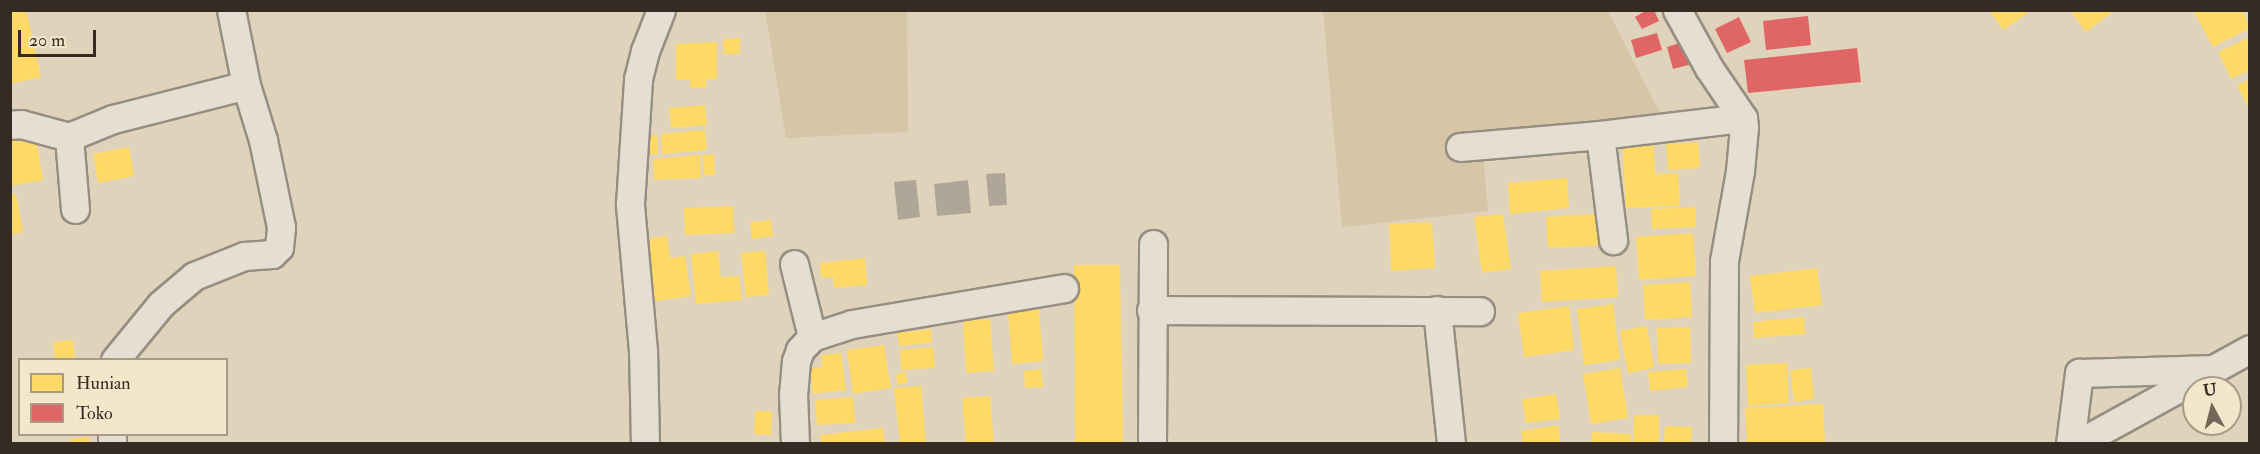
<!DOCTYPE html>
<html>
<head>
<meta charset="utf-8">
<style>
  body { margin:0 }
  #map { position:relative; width:2260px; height:454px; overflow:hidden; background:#dfd3bc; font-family:"IM FELL Double Pica",serif }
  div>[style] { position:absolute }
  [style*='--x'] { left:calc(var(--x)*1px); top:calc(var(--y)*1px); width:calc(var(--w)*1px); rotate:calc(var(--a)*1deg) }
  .green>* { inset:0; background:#d6c6a7 }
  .homes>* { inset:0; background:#ffd966 }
  .shops>* { inset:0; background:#e06666 }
  .building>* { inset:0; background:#afa697 }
  .roads { filter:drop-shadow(2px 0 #968e80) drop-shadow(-2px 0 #968e80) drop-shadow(0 2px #968e80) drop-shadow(0 -2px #968e80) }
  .minor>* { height:27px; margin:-13.5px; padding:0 13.5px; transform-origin:13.5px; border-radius:13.5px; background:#e5dfd3 }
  span { translate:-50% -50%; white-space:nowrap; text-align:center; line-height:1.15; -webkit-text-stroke:6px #f3e6ca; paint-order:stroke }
  .frame { position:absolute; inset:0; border:12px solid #362b22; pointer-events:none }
  .legend { position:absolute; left:18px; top:358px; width:210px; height:78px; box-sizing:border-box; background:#f3e6ca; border:2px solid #a79b87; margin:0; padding:8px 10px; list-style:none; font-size:18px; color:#362b22 }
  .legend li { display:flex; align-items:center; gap:12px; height:30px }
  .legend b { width:30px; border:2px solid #a79b87 }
  .north { position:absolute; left:2182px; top:376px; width:60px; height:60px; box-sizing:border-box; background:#f3e6ca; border:2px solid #a79b87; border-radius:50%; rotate:353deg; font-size:16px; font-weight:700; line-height:24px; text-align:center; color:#362b22 }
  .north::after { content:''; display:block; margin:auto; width:21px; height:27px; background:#716658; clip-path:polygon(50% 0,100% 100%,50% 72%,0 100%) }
  .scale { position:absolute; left:18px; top:30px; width:78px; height:27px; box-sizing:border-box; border:3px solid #362b22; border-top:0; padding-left:8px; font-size:18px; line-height:21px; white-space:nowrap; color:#362b22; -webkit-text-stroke:4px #f3e6ca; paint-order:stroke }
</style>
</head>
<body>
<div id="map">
  <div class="green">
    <i style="clip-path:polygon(765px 11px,907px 11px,908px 132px,786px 138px)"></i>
    <i style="clip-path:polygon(1323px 11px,1608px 11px,1668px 129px,1482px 143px,1488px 211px,1342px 227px)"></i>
  </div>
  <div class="homes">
    <i style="clip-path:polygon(10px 10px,26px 10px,41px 77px,10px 84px)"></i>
    <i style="clip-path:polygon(1989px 10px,2032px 10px,2003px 30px)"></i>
    <i style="clip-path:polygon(2070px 10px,2115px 10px,2086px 32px)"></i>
    <i style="clip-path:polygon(2193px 10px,2242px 10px,2250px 28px,2213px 47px)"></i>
    <i style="clip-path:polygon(2250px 37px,2250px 70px,2231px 79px,2218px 52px)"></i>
    <i style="clip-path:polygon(740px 38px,740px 54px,724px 54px,723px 39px)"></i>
    <i style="clip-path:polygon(717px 42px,717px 79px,706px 80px,706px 88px,690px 88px,690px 80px,676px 80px,676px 44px)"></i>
    <i style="clip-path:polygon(2250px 79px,2250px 111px,2237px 85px)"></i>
    <i style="clip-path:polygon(705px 105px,707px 125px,671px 128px,669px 108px)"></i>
    <i style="clip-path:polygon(705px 130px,707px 150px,662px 154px,661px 134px)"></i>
    <i style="clip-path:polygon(1653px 134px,1655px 174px,1678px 173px,1680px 206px,1626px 208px,1622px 135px)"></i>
    <i style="clip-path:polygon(657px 135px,658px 154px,646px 155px,645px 137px)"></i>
    <i style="clip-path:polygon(36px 137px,43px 180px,10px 186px,10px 141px)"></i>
    <i style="clip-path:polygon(1698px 142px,1700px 168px,1668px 170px,1666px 144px)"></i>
    <i style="clip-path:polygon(129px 147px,134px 176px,98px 183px,93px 154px)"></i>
    <i style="clip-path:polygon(714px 154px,715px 175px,704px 175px,702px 155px)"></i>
    <i style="clip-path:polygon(700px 155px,701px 178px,654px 180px,653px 159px)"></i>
    <i style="clip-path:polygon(1567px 178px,1569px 208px,1510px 214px,1508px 183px)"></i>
    <i style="clip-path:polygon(16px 194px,23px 232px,10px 235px,10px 195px)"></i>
    <i style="clip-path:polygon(733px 206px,734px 233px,685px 235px,684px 208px)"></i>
    <i style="clip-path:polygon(1696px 207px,1696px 227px,1652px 229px,1651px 209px)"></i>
    <i style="clip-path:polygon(1503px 214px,1511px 269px,1482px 273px,1474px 217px)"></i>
    <i style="clip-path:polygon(1598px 214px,1601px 245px,1548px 248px,1546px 217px)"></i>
    <i style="clip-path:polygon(771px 220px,773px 236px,752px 239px,750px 222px)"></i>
    <i style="clip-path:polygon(1432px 222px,1435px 268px,1391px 271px,1389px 224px)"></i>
    <i style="clip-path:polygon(1693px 233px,1696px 276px,1639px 280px,1636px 237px)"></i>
    <i style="clip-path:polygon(667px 236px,670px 258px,685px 256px,691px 296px,649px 302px,643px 262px,649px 261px,646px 239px)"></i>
    <i style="clip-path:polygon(718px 251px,721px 277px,739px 276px,742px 300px,696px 304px,691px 254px)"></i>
    <i style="clip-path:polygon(765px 251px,769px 295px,746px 297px,741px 253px)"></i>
    <i style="clip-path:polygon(865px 258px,867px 285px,834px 288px,833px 277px,821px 278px,820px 263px)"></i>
    <i style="clip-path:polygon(1074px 265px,1120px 265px,1123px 444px,1075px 444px)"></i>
    <i style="clip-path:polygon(1616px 266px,1618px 297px,1542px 302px,1540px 271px)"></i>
    <i style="clip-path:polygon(1817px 268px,1822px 305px,1755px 313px,1750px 276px)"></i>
    <i style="clip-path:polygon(1690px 282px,1692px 317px,1645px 320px,1643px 285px)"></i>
    <i style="clip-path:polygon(1038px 298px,1043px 361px,1012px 364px,1007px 301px)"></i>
    <i style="clip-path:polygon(1613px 304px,1620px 360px,1584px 365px,1577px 309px)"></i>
    <i style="clip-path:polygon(1569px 306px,1574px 350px,1524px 357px,1518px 313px)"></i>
    <i style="clip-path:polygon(1804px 317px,1805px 334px,1754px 338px,1753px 322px)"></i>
    <i style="clip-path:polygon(990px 319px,994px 371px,966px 373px,963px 321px)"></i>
    <i style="clip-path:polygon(1647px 326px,1654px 368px,1628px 373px,1620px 331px)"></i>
    <i style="clip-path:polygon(1690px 327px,1691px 363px,1658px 364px,1657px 328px)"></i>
    <i style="clip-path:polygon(931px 329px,932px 343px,899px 346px,897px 333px)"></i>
    <i style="clip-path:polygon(73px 340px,75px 360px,55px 360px,53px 342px)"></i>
    <i style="clip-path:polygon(884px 345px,891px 388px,853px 394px,847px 350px)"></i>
    <i style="clip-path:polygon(933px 347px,935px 368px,901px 370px,900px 350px)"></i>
    <i style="clip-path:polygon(841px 353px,846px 390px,813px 394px,810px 368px,822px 367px,821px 355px)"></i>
    <i style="clip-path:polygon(1787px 363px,1789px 403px,1748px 406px,1746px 365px)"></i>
    <i style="clip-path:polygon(1620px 368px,1628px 418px,1591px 424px,1583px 374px)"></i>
    <i style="clip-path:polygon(1811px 368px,1814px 399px,1794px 402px,1790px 370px)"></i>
    <i style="clip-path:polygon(1041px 369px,1043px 387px,1025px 388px,1024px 371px)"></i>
    <i style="clip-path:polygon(1686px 369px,1688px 387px,1650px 391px,1648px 372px)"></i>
    <i style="clip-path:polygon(906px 372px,907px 383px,898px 385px,896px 374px)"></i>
    <i style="clip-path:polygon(921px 386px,926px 444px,900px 444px,894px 388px)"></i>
    <i style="clip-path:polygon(1556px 394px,1560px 419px,1526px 423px,1522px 399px)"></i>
    <i style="clip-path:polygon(990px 396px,994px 444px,966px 444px,962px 398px)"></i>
    <i style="clip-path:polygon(853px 397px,855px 423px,817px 425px,815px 400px)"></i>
    <i style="clip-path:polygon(1823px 404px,1825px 442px,1747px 444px,1745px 408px)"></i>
    <i style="clip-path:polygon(755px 411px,772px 411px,771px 435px,754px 434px)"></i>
    <i style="clip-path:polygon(1634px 415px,1659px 415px,1659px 444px,1633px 444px)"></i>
    <i style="clip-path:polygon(1558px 425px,1561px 444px,1523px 444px,1521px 431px)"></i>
    <i style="clip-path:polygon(1665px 426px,1692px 427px,1691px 444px,1664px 444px)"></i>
    <i style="clip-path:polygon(883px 428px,885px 444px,821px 444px,820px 435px)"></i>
    <i style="clip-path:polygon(1592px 432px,1631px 434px,1631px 444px,1592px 444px)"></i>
    <i style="clip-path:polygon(89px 437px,90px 444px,71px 444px,70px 439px)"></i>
  </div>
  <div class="shops">
    <i style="clip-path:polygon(1647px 10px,1654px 10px,1659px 21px,1642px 29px,1635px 17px)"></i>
    <i style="clip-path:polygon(1808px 16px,1811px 45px,1766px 50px,1763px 21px)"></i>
    <i style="clip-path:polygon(1739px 17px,1751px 42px,1727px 53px,1715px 29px)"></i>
    <i style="clip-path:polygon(1657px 33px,1662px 50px,1636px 58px,1631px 40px)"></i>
    <i style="clip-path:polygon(1685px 41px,1692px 64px,1673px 69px,1667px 47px)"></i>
    <i style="clip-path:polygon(1857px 48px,1861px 82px,1748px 93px,1744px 60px)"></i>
  </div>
  <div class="building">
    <i style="clip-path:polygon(1005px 173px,1007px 205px,989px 206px,986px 174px)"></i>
    <i style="clip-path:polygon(916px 180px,920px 217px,898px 220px,894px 182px)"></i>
    <i style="clip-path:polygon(968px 180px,971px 213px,937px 216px,934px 184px)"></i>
  </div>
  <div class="roads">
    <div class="minor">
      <i style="--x:1677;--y:10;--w:66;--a:61.1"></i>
      <i style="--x:1709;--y:68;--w:60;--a:55.8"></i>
      <i style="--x:1743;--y:118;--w:9;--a:84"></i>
      <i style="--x:1744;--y:127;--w:44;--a:95.2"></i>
      <i style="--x:1740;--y:171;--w:91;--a:100.1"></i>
      <i style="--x:1724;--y:261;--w:183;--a:90.3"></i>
      <i style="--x:10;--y:125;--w:11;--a:-5"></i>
      <i style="--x:21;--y:124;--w:50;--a:15.2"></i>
      <i style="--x:1600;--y:135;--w:106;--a:82.9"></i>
      <i style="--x:1460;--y:147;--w:141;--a:-4.9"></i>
      <i style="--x:1600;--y:135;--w:144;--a:-6.8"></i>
      <i style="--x:75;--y:209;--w:72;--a:-94.8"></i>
      <i style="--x:69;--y:137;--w:48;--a:-22.2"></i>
      <i style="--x:113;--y:119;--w:137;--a:-14.3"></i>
      <i style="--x:794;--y:264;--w:75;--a:76.1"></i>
      <i style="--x:812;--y:337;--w:18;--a:133"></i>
      <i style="--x:800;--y:350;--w:12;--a:110"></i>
      <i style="--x:796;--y:361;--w:33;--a:95"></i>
      <i style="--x:793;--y:394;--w:50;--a:87.7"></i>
      <i style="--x:1151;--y:310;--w:329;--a:0.2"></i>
      <i style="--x:1437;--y:310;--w:135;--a:84"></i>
      <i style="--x:812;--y:337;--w:42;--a:-18"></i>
      <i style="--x:852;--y:324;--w:215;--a:-9.6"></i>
      <i style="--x:115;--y:360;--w:72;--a:-50.6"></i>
      <i style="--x:161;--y:304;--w:43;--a:-40.3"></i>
      <i style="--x:194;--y:276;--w:54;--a:-21.8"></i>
      <i style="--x:244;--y:256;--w:28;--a:-4"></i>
      <i style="--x:272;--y:254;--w:10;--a:-45"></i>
      <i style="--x:279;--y:247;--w:20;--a:-84"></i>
      <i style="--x:281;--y:227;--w:89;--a:-101.7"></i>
      <i style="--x:263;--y:140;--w:58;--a:-107.2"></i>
      <i style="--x:246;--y:85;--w:76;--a:-101.3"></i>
      <i style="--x:112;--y:434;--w:10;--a:90"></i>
      <i style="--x:645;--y:444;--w:93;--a:-91.2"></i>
      <i style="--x:643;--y:351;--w:148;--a:-95.1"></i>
      <i style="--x:630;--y:204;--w:125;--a:-86.3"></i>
      <i style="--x:638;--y:79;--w:29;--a:-76"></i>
      <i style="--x:645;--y:51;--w:44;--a:-68.7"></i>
      <i style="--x:1152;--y:444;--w:200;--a:-89.7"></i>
      <i style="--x:2070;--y:444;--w:72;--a:-82.8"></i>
      <i style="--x:2079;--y:373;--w:135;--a:-1.7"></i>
      <i style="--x:2077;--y:444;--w:197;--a:-28.8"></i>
    </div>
  </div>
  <div class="frame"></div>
  <ul class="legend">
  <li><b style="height:16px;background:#ffd966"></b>Hunian</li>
  <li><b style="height:16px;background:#e06666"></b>Toko</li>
  </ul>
  <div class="north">U</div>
  <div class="scale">20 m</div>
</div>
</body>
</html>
